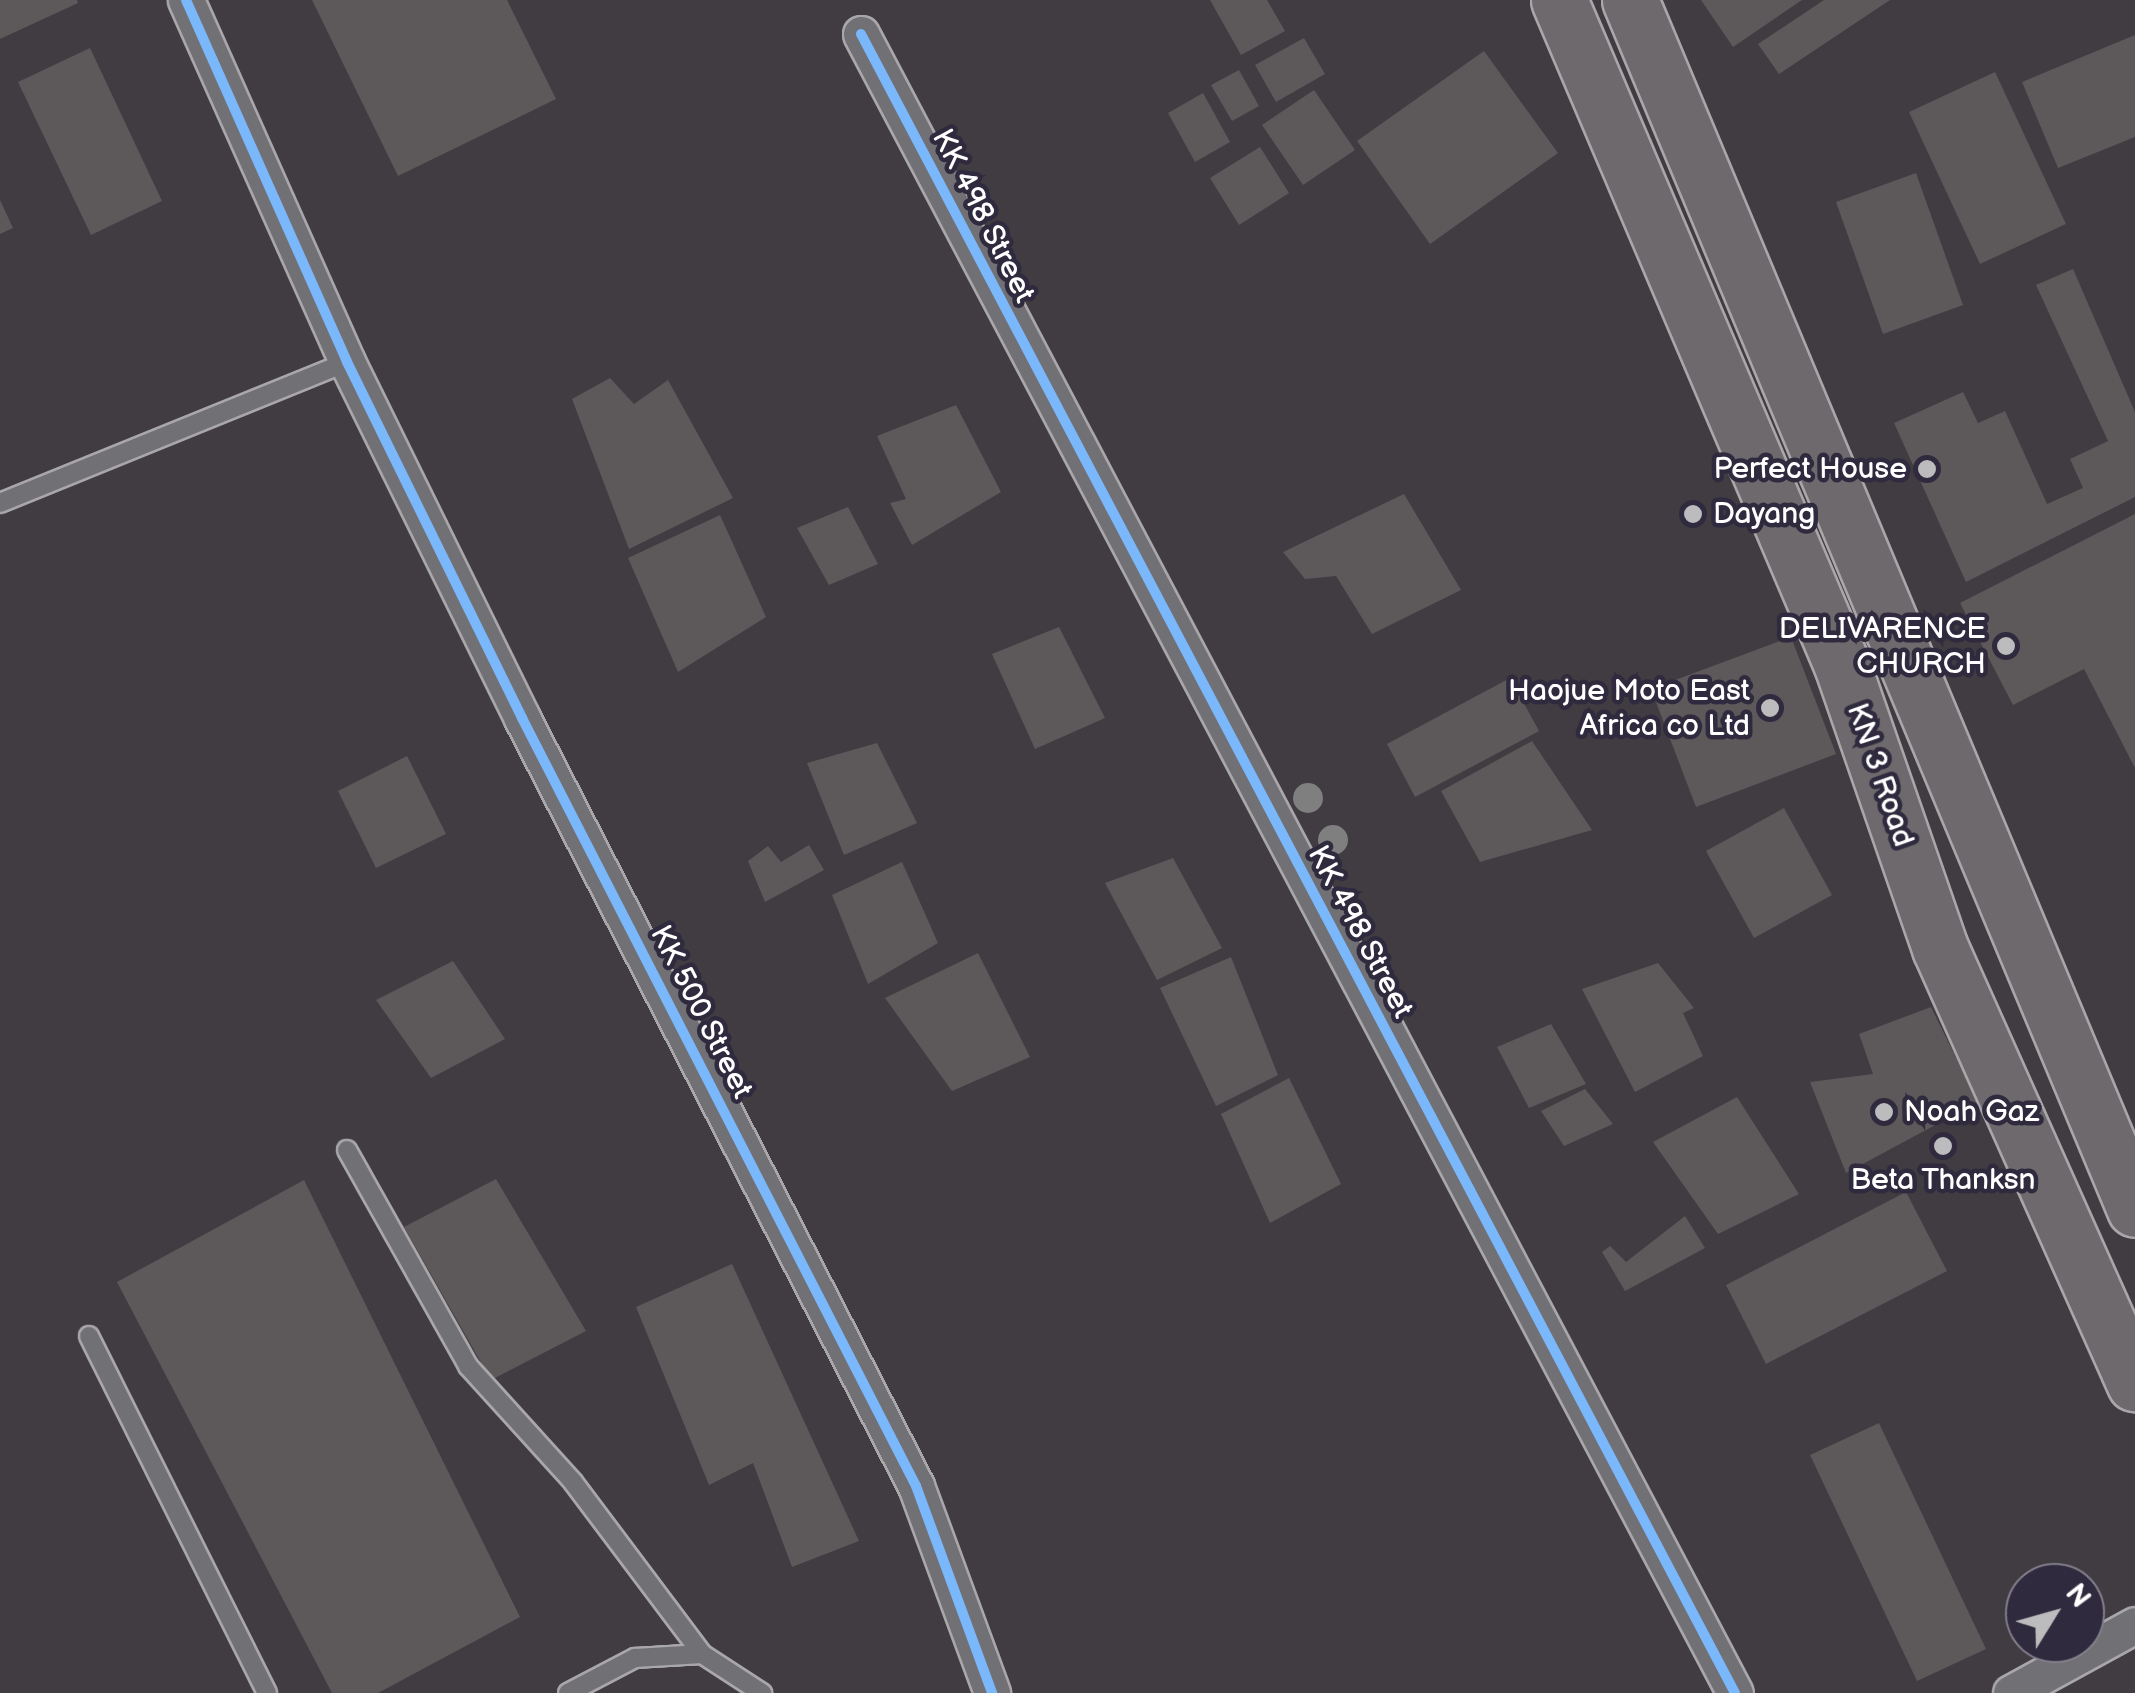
<!DOCTYPE html>
<html>
<head>
<meta charset="utf-8">
<style>
  body { margin:0 }
  #map { position:relative; width:2135px; height:1693px; overflow:hidden; background:#403c42; font-family:"Balsamiq Sans",sans-serif }
  div>[style] { position:absolute }
  [style*='--x'] { left:calc(var(--x)*1px); top:calc(var(--y)*1px); width:calc(var(--w)*1px); rotate:calc(var(--a)*1deg) }
  .building>* { inset:0; background:#5d585a }
  .roads { filter:drop-shadow(2px 0 #a9a7aa) drop-shadow(-2px 0 #a9a7aa) drop-shadow(0 2px #a9a7aa) drop-shadow(0 -2px #a9a7aa) }
  .service>* { height:18px; margin:-9px; padding:0 9px; transform-origin:9px; border-radius:9px; background:#717074 }
  .minor>* { height:35px; margin:-17.5px; padding:0 17.5px; transform-origin:17.5px; border-radius:17.5px; background:#717074 }
  .trunk>* { height:55px; margin:-27.5px; padding:0 27.5px; transform-origin:27.5px; border-radius:27.5px; background:#6d696d }
  .cycleway>* { height:10px; margin:-5px; padding:0 5px; transform-origin:5px; border-radius:5px; background:#7ab7fb }
  .trees>* { width:30px; height:30px; margin:-15px; border-radius:50%; background:#7e7f7e }
  .dots>* { width:28px; height:28px; translate:-50% -50%; box-sizing:border-box; border:5px solid #2f2a3d; border-radius:50% }
  span { translate:-50% -50%; white-space:nowrap; text-align:center; line-height:1.15; -webkit-text-stroke:9px #2f2a3d; paint-order:stroke }
  .street-label { font-size:30px; color:#fff }
  .poi-label { font-size:30px; color:#fff }
  .right { translate:-100% -50%; text-align:right }
  .left { translate:0 -50%; text-align:left }
  .north { position:absolute; left:2005px; top:1563px; width:100px; height:100px; box-sizing:border-box; background:#2f2a3d; border:2px solid #827f8b; border-radius:50%; rotate:53deg; font-size:28px; font-weight:700; line-height:40px; text-align:center; color:#fff }
  .north::after { content:''; display:block; margin:auto; width:35px; height:45px; background:#bcbbbd; clip-path:polygon(50% 0,100% 100%,50% 72%,0 100%) }
</style>
</head>
<body>
<div id="map">
  <div class="building">
    <i style="clip-path:polygon(0 0,77px 0,78px 3px,0 39px)"></i>
    <i style="clip-path:polygon(312px 0,507px 0,556px 99px,398px 176px)"></i>
    <i style="clip-path:polygon(1210px 0,1267px 0,1285px 31px,1241px 55px)"></i>
    <i style="clip-path:polygon(1701px 0,1802px 0,1733px 47px)"></i>
    <i style="clip-path:polygon(1824px 0,1890px 0,1779px 74px,1758px 44px)"></i>
    <i style="clip-path:polygon(2135px 35px,2135px 137px,2058px 168px,2022px 82px)"></i>
    <i style="clip-path:polygon(1304px 38px,1325px 74px,1276px 102px,1255px 65px)"></i>
    <i style="clip-path:polygon(90px 48px,162px 201px,91px 235px,18px 82px)"></i>
    <i style="clip-path:polygon(1484px 51px,1558px 153px,1430px 244px,1357px 141px)"></i>
    <i style="clip-path:polygon(1239px 70px,1259px 106px,1232px 121px,1211px 85px)"></i>
    <i style="clip-path:polygon(1995px 72px,2066px 224px,1980px 264px,1909px 112px)"></i>
    <i style="clip-path:polygon(1314px 90px,1355px 150px,1303px 185px,1262px 125px)"></i>
    <i style="clip-path:polygon(1203px 93px,1230px 142px,1195px 162px,1168px 113px)"></i>
    <i style="clip-path:polygon(1260px 147px,1289px 193px,1239px 225px,1210px 178px)"></i>
    <i style="clip-path:polygon(1916px 173px,1963px 305px,1883px 334px,1836px 202px)"></i>
    <i style="clip-path:polygon(0 200px,13px 228px,0 234px)"></i>
    <i style="clip-path:polygon(2073px 269px,2135px 412px,2135px 497px,1966px 582px,1894px 423px,1963px 392px,1978px 423px,2005px 411px,2047px 504px,2083px 488px,2070px 459px,2108px 441px,2036px 285px)"></i>
    <i style="clip-path:polygon(610px 378px,634px 404px,668px 380px,733px 498px,629px 549px,572px 399px)"></i>
    <i style="clip-path:polygon(956px 405px,1001px 492px,912px 545px,890px 503px,906px 499px,877px 436px)"></i>
    <i style="clip-path:polygon(1404px 494px,1461px 590px,1372px 634px,1336px 576px,1305px 579px,1283px 552px)"></i>
    <i style="clip-path:polygon(848px 507px,878px 564px,829px 585px,797px 528px)"></i>
    <i style="clip-path:polygon(2135px 514px,2135px 768px,2084px 669px,2013px 705px,1960px 603px)"></i>
    <i style="clip-path:polygon(720px 515px,766px 617px,678px 672px,628px 558px)"></i>
    <i style="clip-path:polygon(1059px 627px,1105px 718px,1035px 749px,992px 654px)"></i>
    <i style="clip-path:polygon(1791px 637px,1836px 754px,1696px 807px,1651px 689px)"></i>
    <i style="clip-path:polygon(1510px 678px,1539px 731px,1415px 797px,1387px 744px)"></i>
    <i style="clip-path:polygon(1532px 741px,1592px 830px,1480px 862px,1441px 791px)"></i>
    <i style="clip-path:polygon(877px 743px,917px 823px,844px 855px,807px 763px)"></i>
    <i style="clip-path:polygon(407px 756px,446px 834px,376px 868px,338px 791px)"></i>
    <i style="clip-path:polygon(1784px 808px,1832px 895px,1754px 938px,1706px 851px)"></i>
    <i style="clip-path:polygon(809px 845px,824px 870px,765px 902px,748px 861px,768px 846px,781px 862px)"></i>
    <i style="clip-path:polygon(1173px 858px,1222px 948px,1157px 980px,1105px 883px)"></i>
    <i style="clip-path:polygon(902px 862px,938px 943px,868px 984px,832px 895px)"></i>
    <i style="clip-path:polygon(978px 953px,1030px 1057px,952px 1091px,885px 998px)"></i>
    <i style="clip-path:polygon(1231px 957px,1278px 1075px,1216px 1106px,1160px 988px)"></i>
    <i style="clip-path:polygon(453px 961px,505px 1039px,431px 1078px,376px 1000px)"></i>
    <i style="clip-path:polygon(1658px 963px,1694px 1008px,1683px 1013px,1703px 1056px,1635px 1092px,1582px 989px)"></i>
    <i style="clip-path:polygon(1931px 1007px,1978px 1102px,1846px 1173px,1810px 1082px,1873px 1074px,1859px 1034px)"></i>
    <i style="clip-path:polygon(1551px 1024px,1586px 1084px,1529px 1108px,1497px 1047px)"></i>
    <i style="clip-path:polygon(1289px 1078px,1341px 1184px,1270px 1223px,1221px 1114px)"></i>
    <i style="clip-path:polygon(1585px 1089px,1613px 1124px,1564px 1146px,1541px 1111px)"></i>
    <i style="clip-path:polygon(1737px 1097px,1799px 1194px,1718px 1234px,1653px 1142px)"></i>
    <i style="clip-path:polygon(496px 1179px,586px 1331px,491px 1380px,404px 1227px)"></i>
    <i style="clip-path:polygon(304px 1180px,520px 1617px,378px 1693px,332px 1693px,117px 1282px)"></i>
    <i style="clip-path:polygon(1906px 1192px,1947px 1271px,1766px 1364px,1726px 1285px)"></i>
    <i style="clip-path:polygon(1685px 1216px,1705px 1248px,1625px 1291px,1602px 1252px,1610px 1246px,1626px 1262px)"></i>
    <i style="clip-path:polygon(732px 1264px,859px 1541px,792px 1567px,753px 1463px,709px 1485px,636px 1307px)"></i>
    <i style="clip-path:polygon(1879px 1423px,1986px 1649px,1917px 1681px,1810px 1455px)"></i>
  </div>
  <div class="roads">
    <div class="service">
      <i style="--x:0;--y:503;--w:375;--a:-22.1"></i>
      <i style="--x:347;--y:1150;--w:248;--a:60.7"></i>
      <i style="--x:468;--y:1366;--w:156;--a:47.8"></i>
      <i style="--x:573;--y:1482;--w:215;--a:53.1"></i>
      <i style="--x:89;--y:1336;--w:399;--a:63.5"></i>
      <i style="--x:568;--y:1693;--w:76;--a:-27.6"></i>
      <i style="--x:635;--y:1658;--w:67;--a:-3.4"></i>
      <i style="--x:702;--y:1654;--w:72;--a:33"></i>
    </div>
    <div class="minor">
      <i style="--x:186;--y:0;--w:396;--a:66"></i>
      <i style="--x:347;--y:362;--w:397;--a:63.8"></i>
      <i style="--x:522;--y:718;--w:863;--a:62.84"></i>
      <i style="--x:916;--y:1486;--w:221;--a:69.8"></i>
      <i style="--x:861;--y:34;--w:1875;--a:62.22"></i>
      <i style="--x:2011;--y:1693;--w:141;--a:-28.7"></i>
    </div>
    <div class="trunk">
      <i style="--x:1559;--y:0;--w:723;--a:66.95"></i>
      <i style="--x:1842;--y:665;--w:299;--a:70.9"></i>
      <i style="--x:1940;--y:948;--w:477;--a:65.9"></i>
      <i style="--x:1630;--y:0;--w:1310;--a:67.33"></i>
    </div>
  </div>
  <div class="cycleway">
    <i style="--x:186;--y:0;--w:396;--a:66"></i>
    <i style="--x:347;--y:362;--w:397;--a:63.8"></i>
    <i style="--x:522;--y:718;--w:863;--a:62.84"></i>
    <i style="--x:916;--y:1486;--w:221;--a:69.8"></i>
    <i style="--x:861;--y:34;--w:1875;--a:62.22"></i>
  </div>
  <div class="trees">
    <i style="left:1308px;top:798px"></i>
    <i style="left:1333px;top:840px"></i>
  </div>
  <div class="dots">
    <i style="left:1927px;top:469px;background:#bcbbbd"></i>
    <i style="left:1693px;top:514px;background:#bcbbbd"></i>
    <i style="left:2006px;top:646px;background:#bcbbbd"></i>
    <i style="left:1770px;top:708px;background:#bcbbbd"></i>
    <i style="left:1884px;top:1112px;background:#bcbbbd"></i>
    <i style="left:1943px;top:1146px;background:#bcbbbd"></i>
  </div>
  <div class="street-label">
    <span style="left:983px;top:216px;rotate:63deg">KK 498 Street</span>
    <span style="left:1880px;top:775px;rotate:71deg">KN 3 Road</span>
    <span style="left:1360px;top:932px;rotate:62deg">KK 498 Street</span>
    <span style="left:701px;top:1012px;rotate:63deg">KK 500 Street</span>
  </div>
  <div class="poi-label">
    <span class="right" style="left:1907px;top:469px">Perfect House</span>
    <span class="left" style="left:1713px;top:514px">Dayang</span>
    <span class="right" style="left:1986px;top:646px">DELIVARENCE<br>CHURCH</span>
    <span class="right" style="left:1750px;top:708px">Haojue Moto East<br>Africa co Ltd</span>
    <span class="left" style="left:1904px;top:1112px">Noah Gaz</span>
    <span style="left:1943px;top:1180px">Beta Thanksn</span>
  </div>
  <div class="north">N</div>
</div>
</body>
</html>
